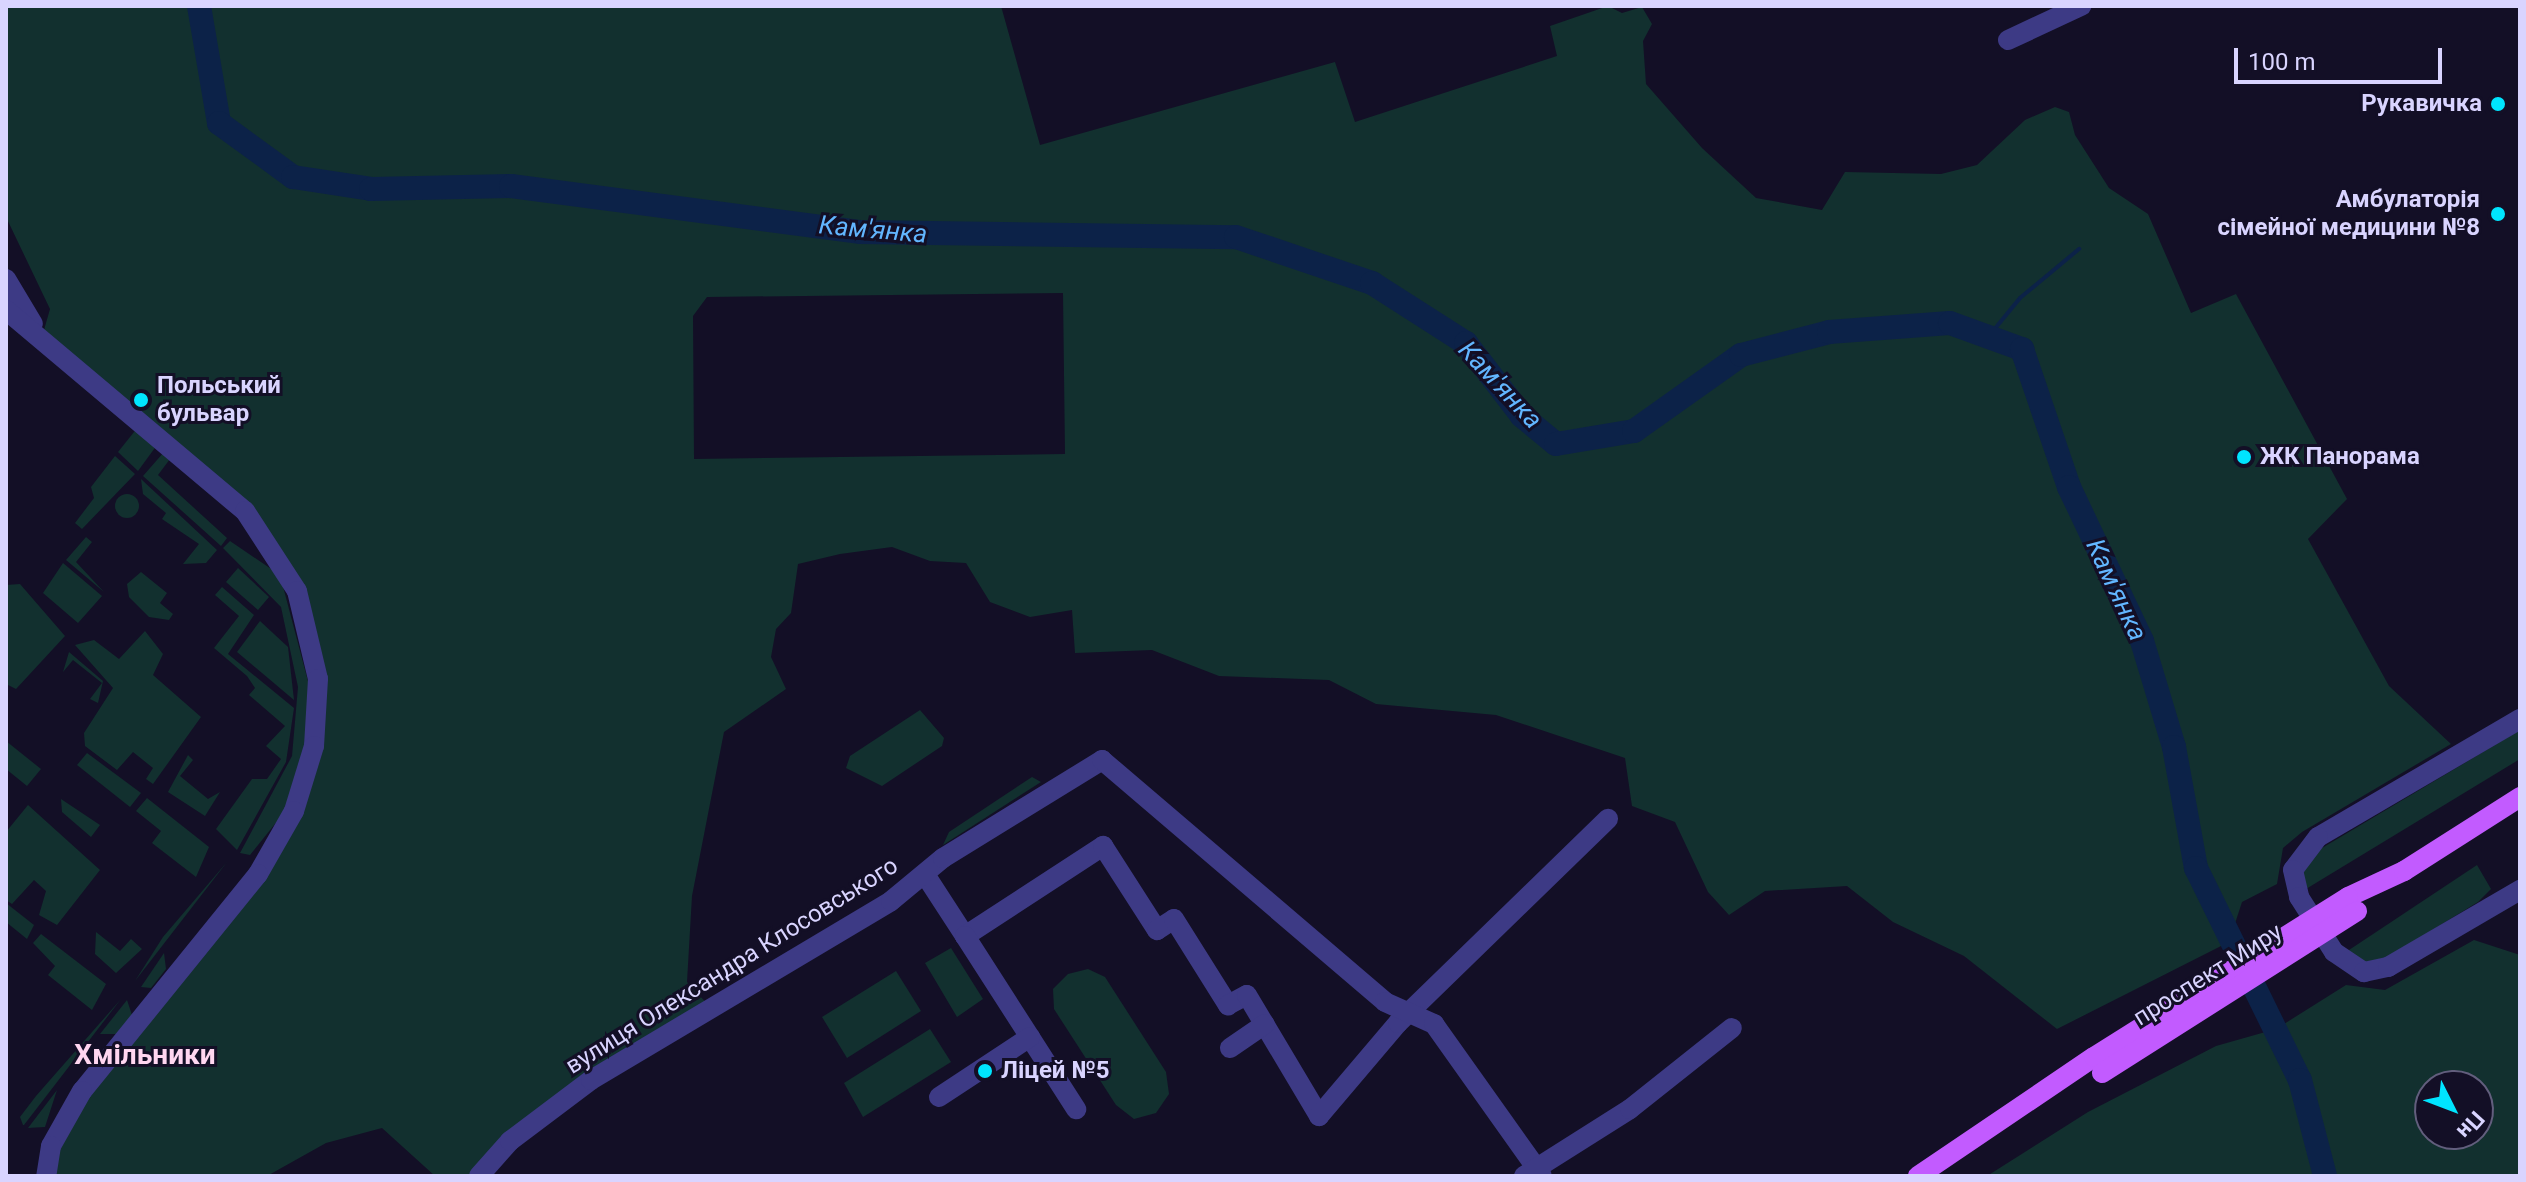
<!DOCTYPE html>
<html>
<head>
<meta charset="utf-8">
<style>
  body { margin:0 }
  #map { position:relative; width:2526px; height:1182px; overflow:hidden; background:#130f26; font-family:Roboto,sans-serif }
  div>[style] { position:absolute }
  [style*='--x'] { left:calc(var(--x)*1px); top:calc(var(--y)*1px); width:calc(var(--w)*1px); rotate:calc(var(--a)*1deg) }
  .green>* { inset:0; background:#12302f }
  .round { border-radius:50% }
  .stream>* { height:4px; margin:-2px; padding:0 2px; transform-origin:2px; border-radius:2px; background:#0c2248 }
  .river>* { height:24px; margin:-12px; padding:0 12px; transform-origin:12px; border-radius:12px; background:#0c2248 }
  .minor>* { height:20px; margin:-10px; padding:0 10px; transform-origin:10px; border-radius:10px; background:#3d3a85 }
  .major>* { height:20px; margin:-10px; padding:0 10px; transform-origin:10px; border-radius:10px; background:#c25bff }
  .major-bridge>* { height:20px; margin:-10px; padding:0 10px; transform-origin:10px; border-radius:10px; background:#c25bff }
  .dots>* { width:22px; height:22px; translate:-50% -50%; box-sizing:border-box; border:4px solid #130f26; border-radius:50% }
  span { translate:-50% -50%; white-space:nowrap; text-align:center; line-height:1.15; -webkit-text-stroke:6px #130f26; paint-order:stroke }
  .poi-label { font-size:24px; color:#d9d4ff; font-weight:700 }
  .right { translate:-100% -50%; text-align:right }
  .left { translate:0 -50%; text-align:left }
  .street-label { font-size:24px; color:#d9d4ff }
  .water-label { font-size:26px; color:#62b6ff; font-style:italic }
  .quarter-label { font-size:28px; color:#ffd6f0; font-weight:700 }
  .frame { position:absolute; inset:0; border:8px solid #d9d4ff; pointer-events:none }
  .north { position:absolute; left:2414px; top:1070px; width:80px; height:80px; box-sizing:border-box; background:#130f26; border:2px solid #625e7d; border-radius:50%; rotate:132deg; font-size:22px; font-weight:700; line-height:32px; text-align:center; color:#d9d4ff }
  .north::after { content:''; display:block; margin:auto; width:28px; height:36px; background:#00e5ff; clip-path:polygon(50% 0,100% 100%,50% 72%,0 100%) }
  .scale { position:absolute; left:2234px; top:48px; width:208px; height:36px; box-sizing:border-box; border:4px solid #d9d4ff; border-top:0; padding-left:10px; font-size:24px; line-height:28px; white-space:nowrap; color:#d9d4ff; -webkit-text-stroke:6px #130f26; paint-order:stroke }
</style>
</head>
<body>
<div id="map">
  <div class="green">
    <i style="clip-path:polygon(evenodd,6px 6px,1001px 6px,1040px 145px,1335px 62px,1355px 122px,1557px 56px,1550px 26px,1608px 6px,1622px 13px,1642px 7px,1652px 24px,1643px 41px,1646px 84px,1702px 148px,1756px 198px,1822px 210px,1845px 172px,1941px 174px,1977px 165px,2025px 120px,2055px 107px,2069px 112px,2075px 135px,2109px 188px,2148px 214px,2191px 313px,2236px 294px,2347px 499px,2308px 539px,2389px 686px,2451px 744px,2302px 832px,2283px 848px,2277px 884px,2242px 902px,2229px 942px,2057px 1029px,1964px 956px,1893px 922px,1847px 886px,1765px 891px,1729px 915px,1708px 892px,1675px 822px,1632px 806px,1625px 758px,1496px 715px,1376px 704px,1329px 680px,1219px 676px,1152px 650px,1075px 653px,1072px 610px,1030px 617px,990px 602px,966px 563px,930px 561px,892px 547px,840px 554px,798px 564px,791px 613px,776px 629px,771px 657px,786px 689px,724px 732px,692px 896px,687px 982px,712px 1009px,591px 1080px,479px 1176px,435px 1176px,382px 1128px,326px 1143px,267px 1176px,46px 1176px,51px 1146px,180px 975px,301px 791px,315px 653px,267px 538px,42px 337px,50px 309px,6px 217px,6px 6px,1063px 293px,1065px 454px,694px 459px,693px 316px,707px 297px,1063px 293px)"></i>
    <i style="clip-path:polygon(138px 427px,157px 445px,138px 471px,118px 452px)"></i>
    <i style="clip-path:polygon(164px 452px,170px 459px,158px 475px,227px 538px,221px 546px,143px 476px)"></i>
    <i style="clip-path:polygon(115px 456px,135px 474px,82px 529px,75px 523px,94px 498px,91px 487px)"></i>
    <i style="clip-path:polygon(141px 479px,217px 550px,206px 563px,183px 564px,199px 544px,162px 519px,166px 513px,143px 494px)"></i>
    <i class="round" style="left:115px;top:494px;width:24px;height:24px"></i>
    <i style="clip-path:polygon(86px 537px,92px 542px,76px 562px,104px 592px,66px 560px)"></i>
    <i style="clip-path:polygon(230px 541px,280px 575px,309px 685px,308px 737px,283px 814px,250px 855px,240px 853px,292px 756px,298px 687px,281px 607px,223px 548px)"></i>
    <i style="clip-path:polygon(63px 563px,102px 596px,78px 623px,43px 593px)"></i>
    <i style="clip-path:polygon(238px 568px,269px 597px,258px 610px,226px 582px)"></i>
    <i style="clip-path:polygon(141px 572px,167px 593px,160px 603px,173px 614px,169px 620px,149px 617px,129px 597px,127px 584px)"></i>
    <i style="clip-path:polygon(20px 584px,65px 636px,16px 689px,6px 684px,6px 585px)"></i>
    <i style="clip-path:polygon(222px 587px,254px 615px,228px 654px,294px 708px,286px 762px,237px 850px,216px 829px,252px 779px,267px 779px,281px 759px,266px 746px,285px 726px,249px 695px,255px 688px,247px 676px,214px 648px,239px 616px,215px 595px)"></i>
    <i style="clip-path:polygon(260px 621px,288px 647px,294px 700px,237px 652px)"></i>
    <i style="clip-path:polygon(145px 631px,163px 654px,153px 675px,201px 717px,153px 784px,146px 779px,153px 768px,133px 752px,117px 770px,85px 746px,84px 733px,113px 688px,75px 645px,94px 640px,119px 659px)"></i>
    <i style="clip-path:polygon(69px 652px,103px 681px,98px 703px,90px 699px,102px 683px,73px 660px,63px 672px)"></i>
    <i style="clip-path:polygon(920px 710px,944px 738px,942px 746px,882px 786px,846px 768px,850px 756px)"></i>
    <i style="clip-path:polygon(2520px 730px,2520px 759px,2306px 889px,2302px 869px,2312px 854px)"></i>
    <i style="clip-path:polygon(6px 741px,41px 769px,27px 786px,6px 769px)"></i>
    <i style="clip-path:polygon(87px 753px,141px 793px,130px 807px,77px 765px)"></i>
    <i style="clip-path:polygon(188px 755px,193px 760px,180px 776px,208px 799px,220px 792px,205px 816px,168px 792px)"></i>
    <i style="clip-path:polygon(1032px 777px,1041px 782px,943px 845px,949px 832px)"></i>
    <i style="clip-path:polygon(147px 798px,209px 847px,196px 877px,152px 843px,161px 831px,136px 811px)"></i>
    <i style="clip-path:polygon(61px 799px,100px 825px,91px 837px,62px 812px)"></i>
    <i style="clip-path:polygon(28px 805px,100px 870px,57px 925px,39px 915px,46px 891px,34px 880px,12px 904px,6px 900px,6px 832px)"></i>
    <i style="clip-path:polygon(227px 862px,135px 981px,163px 937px)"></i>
    <i style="clip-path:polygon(2477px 865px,2491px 889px,2478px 902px,2388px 957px,2362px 963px,2346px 952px)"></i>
    <i style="clip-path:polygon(6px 903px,34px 925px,27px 939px,6px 922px)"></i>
    <i style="clip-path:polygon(96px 932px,120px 951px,131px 939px,142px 949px,116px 973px,95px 954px)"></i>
    <i style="clip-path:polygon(41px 934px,106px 984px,92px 1010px,48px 975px,55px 966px,33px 943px)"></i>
    <i style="clip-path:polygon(evenodd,2474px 940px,2520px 955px,2520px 1176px,1987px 1176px,2088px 1112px,2216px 1046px,2276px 1029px,2346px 985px,2385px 990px,2474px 940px,2430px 1086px,2478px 1086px,2478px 1134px,2430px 1134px,2430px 1086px)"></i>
    <i style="clip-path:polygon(951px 948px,983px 999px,957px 1017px,925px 963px)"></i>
    <i style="clip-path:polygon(164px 953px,166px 969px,151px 988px,141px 987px)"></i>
    <i style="clip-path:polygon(1088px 969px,1105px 977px,1166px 1072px,1169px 1094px,1156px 1113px,1134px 1119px,1116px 1105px,1054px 1009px,1053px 989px,1068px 974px)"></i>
    <i style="clip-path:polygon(896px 971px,921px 1011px,847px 1058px,822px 1017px)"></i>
    <i style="clip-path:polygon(121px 999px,24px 1125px,23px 1125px,20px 1117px,36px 1096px)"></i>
    <i style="clip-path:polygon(127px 1000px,132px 1015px,116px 1034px,100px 1034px)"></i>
    <i style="clip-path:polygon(930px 1029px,951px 1062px,863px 1117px,844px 1083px)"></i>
    <i style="clip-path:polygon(57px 1090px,45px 1127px,27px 1128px,28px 1128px)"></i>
  </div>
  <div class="stream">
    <i style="--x:1988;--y:337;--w:50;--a:-50.6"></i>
    <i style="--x:2020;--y:298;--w:77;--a:-39.7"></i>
  </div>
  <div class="river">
    <i style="--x:199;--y:6;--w:119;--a:80.3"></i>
    <i style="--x:219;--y:123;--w:92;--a:36.1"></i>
    <i style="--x:293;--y:177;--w:79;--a:8.7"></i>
    <i style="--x:371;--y:189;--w:140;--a:-1.2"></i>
    <i style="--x:511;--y:186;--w:353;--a:7.5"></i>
    <i style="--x:861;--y:232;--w:375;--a:0.8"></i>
    <i style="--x:1236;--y:237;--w:144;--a:18.7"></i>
    <i style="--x:1372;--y:283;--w:112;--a:32.6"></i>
    <i style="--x:1466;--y:343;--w:92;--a:52.5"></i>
    <i style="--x:1522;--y:416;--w:44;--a:39.5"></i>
    <i style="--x:1556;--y:444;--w:79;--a:-9.5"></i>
    <i style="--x:1634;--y:431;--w:131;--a:-35.4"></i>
    <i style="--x:1741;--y:355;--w:91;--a:-14.6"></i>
    <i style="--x:1829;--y:332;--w:121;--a:-4.3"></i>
    <i style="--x:1950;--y:323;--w:77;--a:19.9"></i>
    <i style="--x:2022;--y:349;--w:146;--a:71.2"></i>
    <i style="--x:2069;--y:487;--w:170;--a:64.6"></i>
    <i style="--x:2142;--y:641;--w:111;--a:73.2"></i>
    <i style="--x:2174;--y:747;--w:123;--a:79.7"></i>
    <i style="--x:2196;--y:868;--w:236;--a:63.9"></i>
    <i style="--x:2300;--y:1080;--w:99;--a:75.4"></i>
  </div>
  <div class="minor">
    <i style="--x:2008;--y:40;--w:81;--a:-25"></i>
    <i style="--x:6;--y:279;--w:52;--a:59"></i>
    <i style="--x:6;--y:310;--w:312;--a:40.1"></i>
    <i style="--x:245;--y:511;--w:95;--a:57"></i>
    <i style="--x:297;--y:591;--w:90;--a:76.6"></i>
    <i style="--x:318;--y:679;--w:67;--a:93.4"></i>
    <i style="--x:314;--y:746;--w:68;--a:107.1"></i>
    <i style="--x:294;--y:811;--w:73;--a:119.7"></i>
    <i style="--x:258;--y:874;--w:279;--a:129"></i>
    <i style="--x:82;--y:1091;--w:63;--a:119.4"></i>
    <i style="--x:51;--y:1146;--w:30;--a:99"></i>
    <i style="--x:2520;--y:719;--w:234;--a:149.7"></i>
    <i style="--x:2318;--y:837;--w:41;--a:127.1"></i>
    <i style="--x:2293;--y:870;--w:28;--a:77"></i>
    <i style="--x:2299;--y:897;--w:65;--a:57.5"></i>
    <i style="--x:2334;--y:952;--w:36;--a:34"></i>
    <i style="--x:2364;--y:972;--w:25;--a:-12"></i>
    <i style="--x:2388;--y:967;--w:153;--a:-30.3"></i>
    <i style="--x:926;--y:876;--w:72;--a:57"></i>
    <i style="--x:965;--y:936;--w:165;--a:-33.1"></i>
    <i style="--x:1103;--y:846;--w:100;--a:57.3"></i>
    <i style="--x:1157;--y:930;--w:20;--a:-33"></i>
    <i style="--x:1174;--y:919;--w:102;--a:57.9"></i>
    <i style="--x:1228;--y:1005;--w:21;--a:-28"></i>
    <i style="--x:1247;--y:995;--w:141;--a:59.2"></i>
    <i style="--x:1319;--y:1116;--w:122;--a:-49.7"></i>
    <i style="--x:1398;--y:1023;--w:293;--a:-44.2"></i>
    <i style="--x:965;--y:936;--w:206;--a:57.3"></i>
    <i style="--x:1230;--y:1048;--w:42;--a:-34.4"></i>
    <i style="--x:939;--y:1097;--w:109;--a:-33.4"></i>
    <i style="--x:479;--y:1176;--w:47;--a:-48.5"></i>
    <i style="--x:510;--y:1141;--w:101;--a:-37"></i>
    <i style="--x:591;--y:1080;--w:349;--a:-30.8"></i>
    <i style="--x:891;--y:901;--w:67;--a:-39.6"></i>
    <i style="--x:943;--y:858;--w:187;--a:-31.6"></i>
    <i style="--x:1102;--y:760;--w:372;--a:40.5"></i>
    <i style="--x:1385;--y:1002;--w:54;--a:24.2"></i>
    <i style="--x:1434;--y:1024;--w:186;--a:54.6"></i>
    <i style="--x:1524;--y:1176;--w:125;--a:-32.3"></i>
    <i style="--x:1630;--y:1109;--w:130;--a:-38.5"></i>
  </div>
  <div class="major">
    <i style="--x:2348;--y:897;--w:62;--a:-24.9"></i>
    <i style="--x:2404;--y:871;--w:138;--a:-32.5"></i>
    <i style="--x:1918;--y:1176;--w:212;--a:-34.1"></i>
  </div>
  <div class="major-bridge">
    <i style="--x:2094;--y:1057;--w:300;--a:-32.2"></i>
    <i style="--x:2102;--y:1073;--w:302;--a:-32.4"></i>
  </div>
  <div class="dots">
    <i style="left:2498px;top:104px;background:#00e5ff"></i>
    <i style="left:2498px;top:214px;background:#00e5ff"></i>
    <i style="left:141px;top:400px;background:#00e5ff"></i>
    <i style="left:2244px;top:457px;background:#00e5ff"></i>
    <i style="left:985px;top:1071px;background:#00e5ff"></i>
  </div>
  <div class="poi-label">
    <span class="right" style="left:2482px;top:104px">Рукавичка</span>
    <span class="right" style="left:2480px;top:214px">Амбулаторія<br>сімейної медицини №8</span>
    <span class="left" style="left:157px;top:400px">Польський<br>бульвар</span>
    <span class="left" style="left:2260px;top:457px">ЖК Панорама</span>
    <span class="left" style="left:1001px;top:1071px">Ліцей №5</span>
  </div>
  <div class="street-label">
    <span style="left:732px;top:966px;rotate:-32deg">вулиця Олександра Клосовського</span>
    <span style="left:2208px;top:975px;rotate:-32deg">проспект Миру</span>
  </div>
  <div class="water-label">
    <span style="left:873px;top:230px;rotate:5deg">Кам'янка</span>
    <span style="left:1500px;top:385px;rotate:47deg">Кам'янка</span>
    <span style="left:2116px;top:590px;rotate:65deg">Кам'янка</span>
  </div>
  <div class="quarter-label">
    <span style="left:145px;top:1055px">Хмільники</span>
  </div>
  <div class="frame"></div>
  <div class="north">Пн</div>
  <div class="scale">100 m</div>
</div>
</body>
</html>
